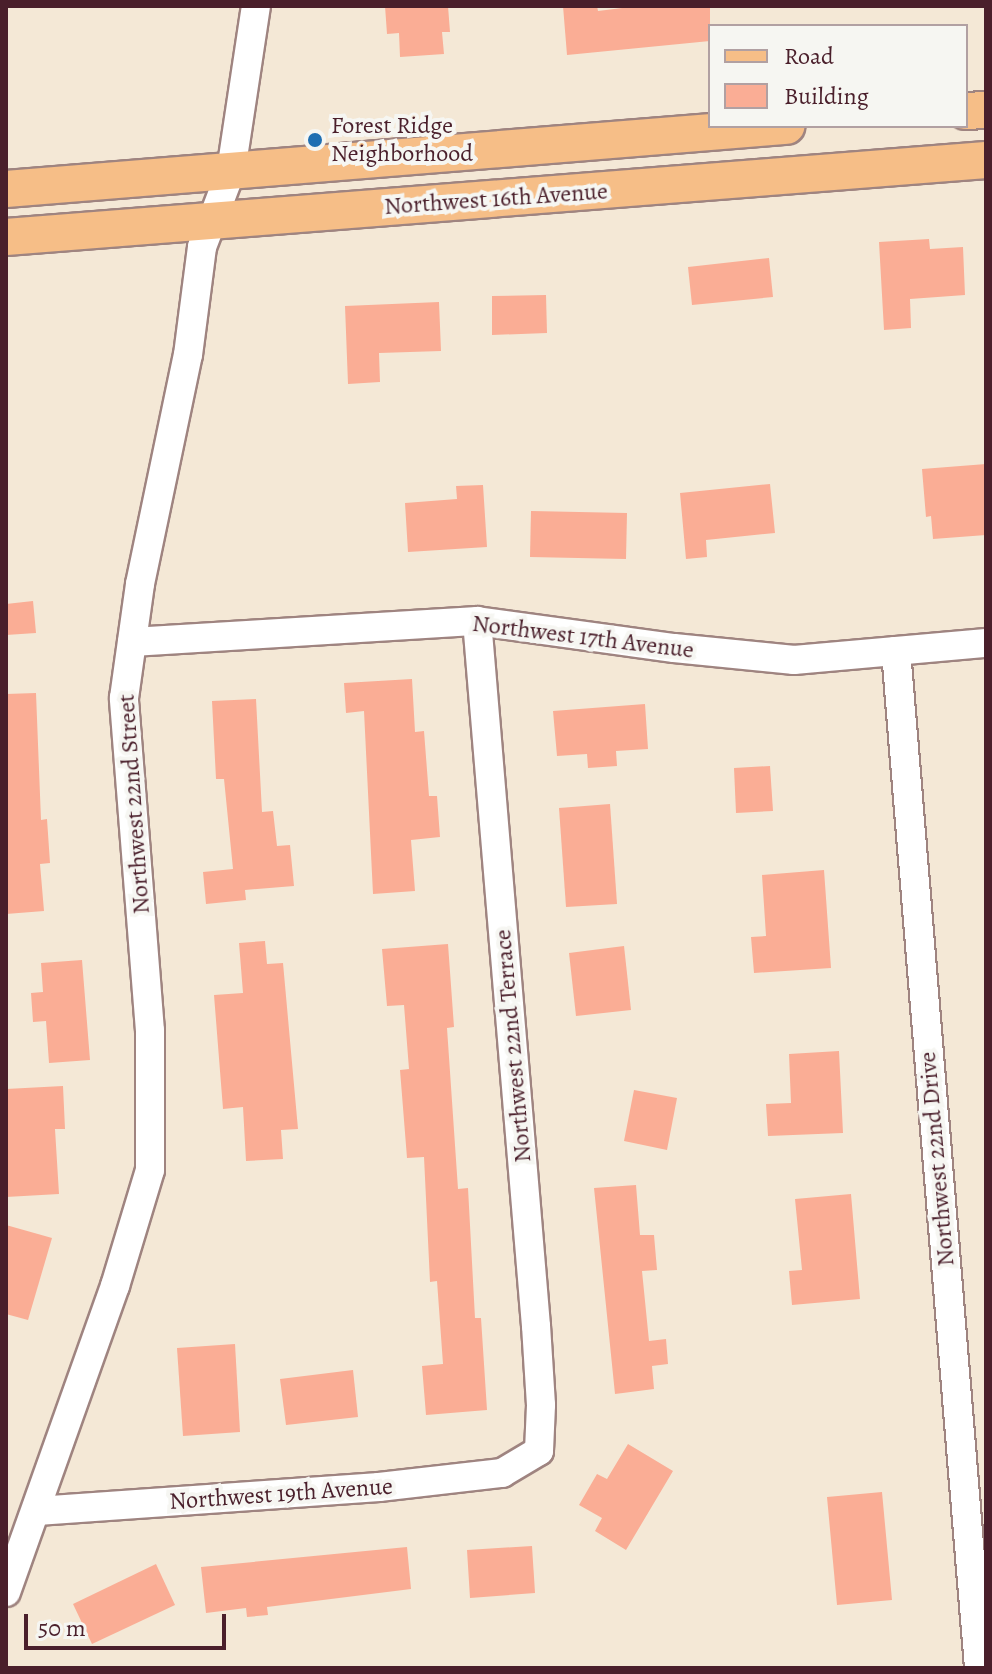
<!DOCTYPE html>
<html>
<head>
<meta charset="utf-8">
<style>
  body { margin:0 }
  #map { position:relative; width:992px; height:1674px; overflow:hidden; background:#f4e8d6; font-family:Alegreya,serif }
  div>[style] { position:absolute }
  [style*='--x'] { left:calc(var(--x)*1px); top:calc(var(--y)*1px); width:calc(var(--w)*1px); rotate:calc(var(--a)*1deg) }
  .building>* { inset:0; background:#faad95 }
  .roads { filter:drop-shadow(2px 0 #9f8480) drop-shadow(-2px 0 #9f8480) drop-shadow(0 2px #9f8480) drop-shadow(0 -2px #9f8480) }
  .minor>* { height:28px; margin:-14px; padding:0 14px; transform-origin:14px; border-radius:14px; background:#fff }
  .major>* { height:36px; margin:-18px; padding:0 18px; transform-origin:18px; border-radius:18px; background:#f6be87 }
  .dots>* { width:22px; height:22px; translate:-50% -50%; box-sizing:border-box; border:4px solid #f6f6f2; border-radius:50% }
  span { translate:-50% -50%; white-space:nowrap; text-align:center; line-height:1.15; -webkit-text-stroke:8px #f6f6f2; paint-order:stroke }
  .poi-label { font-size:24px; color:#4a1f2b }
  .left { translate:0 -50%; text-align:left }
  .street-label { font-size:24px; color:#4a1f2b }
  .frame { position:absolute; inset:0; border:8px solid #4a1f2b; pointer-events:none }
  .legend { position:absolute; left:708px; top:24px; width:260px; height:104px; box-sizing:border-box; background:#f6f6f2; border:2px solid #b1a0a2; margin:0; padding:10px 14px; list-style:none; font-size:24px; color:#4a1f2b }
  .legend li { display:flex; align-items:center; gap:16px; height:40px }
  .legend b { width:40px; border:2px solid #b1a0a2 }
  .scale { position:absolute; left:24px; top:1614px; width:202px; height:36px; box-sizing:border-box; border:4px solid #4a1f2b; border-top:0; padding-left:10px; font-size:24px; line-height:28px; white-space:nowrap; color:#4a1f2b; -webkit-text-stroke:6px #f6f6f2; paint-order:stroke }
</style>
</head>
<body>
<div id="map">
  <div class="building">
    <i style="clip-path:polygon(385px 6px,448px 6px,450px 32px,442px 32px,444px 54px,400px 57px,399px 33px,387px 34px)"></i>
    <i style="clip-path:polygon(563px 6px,597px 6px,598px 11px,638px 6px,710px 6px,710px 41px,567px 55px)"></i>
    <i style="clip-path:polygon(929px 239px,930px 249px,963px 247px,965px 295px,910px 299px,911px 328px,884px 330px,879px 242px)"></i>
    <i style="clip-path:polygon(769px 258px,773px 297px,692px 305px,688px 267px)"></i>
    <i style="clip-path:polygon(546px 295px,547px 333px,492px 335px,492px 296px)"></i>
    <i style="clip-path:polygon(439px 302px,441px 351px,379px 353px,380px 382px,348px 384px,345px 306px)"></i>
    <i style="clip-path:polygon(986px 464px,986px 535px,933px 539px,931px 516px,926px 517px,922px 469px)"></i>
    <i style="clip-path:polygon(770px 484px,775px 533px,706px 540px,707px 557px,686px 559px,680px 493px)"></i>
    <i style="clip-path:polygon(483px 485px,487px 547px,408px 552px,405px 503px,457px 499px,456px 486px)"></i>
    <i style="clip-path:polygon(531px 511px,627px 513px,626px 559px,530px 557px)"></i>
    <i style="clip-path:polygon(33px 601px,36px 633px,6px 635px,6px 604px)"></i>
    <i style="clip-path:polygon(412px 679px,415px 732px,424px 731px,429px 796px,437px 796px,440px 837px,411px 840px,415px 891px,373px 894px,364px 711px,346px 713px,344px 683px)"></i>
    <i style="clip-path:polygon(36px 693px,41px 820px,47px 819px,50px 863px,40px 864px,44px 911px,6px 914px,6px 694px)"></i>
    <i style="clip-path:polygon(256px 699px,262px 812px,273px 811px,277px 846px,290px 845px,294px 886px,245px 890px,246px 900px,206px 904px,203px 872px,233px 869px,224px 779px,216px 779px,212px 701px)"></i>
    <i style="clip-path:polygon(645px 704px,648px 749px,616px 751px,617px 766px,588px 768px,587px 754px,557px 756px,553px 711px)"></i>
    <i style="clip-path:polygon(770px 766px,773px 811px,736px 813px,734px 768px)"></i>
    <i style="clip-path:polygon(610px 804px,617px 904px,566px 907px,559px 808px)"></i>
    <i style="clip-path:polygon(824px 870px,831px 968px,754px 973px,751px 937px,766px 936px,762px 875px)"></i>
    <i style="clip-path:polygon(265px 941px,267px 964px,283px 963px,298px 1129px,281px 1130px,283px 1159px,246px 1161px,243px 1107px,223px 1109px,214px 995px,243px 993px,239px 943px)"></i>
    <i style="clip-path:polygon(448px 944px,454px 1027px,447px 1028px,458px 1189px,468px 1188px,475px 1318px,481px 1318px,487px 1410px,426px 1415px,422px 1366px,443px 1364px,437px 1281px,430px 1282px,424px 1157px,407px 1158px,400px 1070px,409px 1069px,404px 1005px,387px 1006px,382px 949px)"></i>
    <i style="clip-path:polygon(624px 946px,631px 1010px,576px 1016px,569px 953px)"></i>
    <i style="clip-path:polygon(82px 960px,90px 1060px,49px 1063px,46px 1021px,33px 1022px,31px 993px,43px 992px,41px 963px)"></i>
    <i style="clip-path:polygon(839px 1051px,843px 1133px,768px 1136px,766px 1104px,791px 1103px,789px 1054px)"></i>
    <i style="clip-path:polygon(63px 1086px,65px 1129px,55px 1129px,59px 1194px,6px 1197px,6px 1089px)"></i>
    <i style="clip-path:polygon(634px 1090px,677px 1098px,667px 1150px,624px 1141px)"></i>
    <i style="clip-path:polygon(636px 1185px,640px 1235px,654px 1235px,657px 1270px,642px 1271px,649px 1341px,666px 1339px,668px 1364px,652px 1366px,654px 1389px,615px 1394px,594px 1188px)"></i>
    <i style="clip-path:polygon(851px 1194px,860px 1299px,792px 1305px,789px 1271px,802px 1270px,795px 1199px)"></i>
    <i style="clip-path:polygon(6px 1225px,52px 1238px,28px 1320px,6px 1314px)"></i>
    <i style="clip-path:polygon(235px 1344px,240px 1432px,183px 1436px,177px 1348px)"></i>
    <i style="clip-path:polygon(353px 1370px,358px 1417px,286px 1425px,280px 1379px)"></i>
    <i style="clip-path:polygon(628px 1444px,673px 1471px,626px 1550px,595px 1531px,602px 1518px,579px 1505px,597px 1474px,607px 1479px)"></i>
    <i style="clip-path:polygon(882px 1492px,892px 1600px,837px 1605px,827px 1497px)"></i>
    <i style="clip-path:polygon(532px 1546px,535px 1593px,470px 1598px,467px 1550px)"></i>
    <i style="clip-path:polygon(407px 1547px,411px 1589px,267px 1607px,268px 1615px,247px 1617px,246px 1608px,206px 1613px,201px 1567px)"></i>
    <i style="clip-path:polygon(156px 1564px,175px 1605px,92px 1644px,73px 1604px)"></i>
  </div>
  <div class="roads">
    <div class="minor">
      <i style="--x:132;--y:642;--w:346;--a:-3.5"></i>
      <i style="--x:477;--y:621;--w:199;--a:7.8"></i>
      <i style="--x:674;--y:648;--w:121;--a:5.7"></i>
      <i style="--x:794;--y:660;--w:193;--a:-5.1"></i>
      <i style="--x:896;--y:651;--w:1020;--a:85.33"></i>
      <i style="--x:37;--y:1511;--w:343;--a:-4"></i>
      <i style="--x:379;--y:1487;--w:124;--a:-6.5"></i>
      <i style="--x:502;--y:1473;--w:43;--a:-30.7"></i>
      <i style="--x:539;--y:1451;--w:46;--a:-87.5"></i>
      <i style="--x:541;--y:1405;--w:79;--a:-93.6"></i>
      <i style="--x:536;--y:1326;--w:707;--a:-94.78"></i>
      <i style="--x:6;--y:1592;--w:325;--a:-70.4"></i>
      <i style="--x:115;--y:1286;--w:121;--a:-73.2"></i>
      <i style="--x:150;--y:1170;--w:139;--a:-90"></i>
      <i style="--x:150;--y:1031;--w:334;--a:-94.5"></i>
      <i style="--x:124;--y:698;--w:115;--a:-82"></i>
      <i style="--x:140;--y:584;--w:234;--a:-78.2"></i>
      <i style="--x:188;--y:355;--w:109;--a:-82.6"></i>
      <i style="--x:202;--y:247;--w:81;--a:-69.1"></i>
      <i style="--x:231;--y:171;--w:167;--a:-81.4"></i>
    </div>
    <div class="major">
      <i style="--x:966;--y:111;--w:20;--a:-3"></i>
      <i style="--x:6;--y:189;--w:783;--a:-4.62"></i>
      <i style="--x:6;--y:237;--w:983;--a:-4.49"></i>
    </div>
  </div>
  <div class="dots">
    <i style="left:315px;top:140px;background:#1f6fb2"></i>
  </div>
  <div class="poi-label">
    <span class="left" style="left:331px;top:140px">Forest Ridge<br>Neighborhood</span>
  </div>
  <div class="street-label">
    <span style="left:496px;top:199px;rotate:-4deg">Northwest 16th Avenue</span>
    <span style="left:583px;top:637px;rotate:7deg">Northwest 17th Avenue</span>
    <span style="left:134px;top:804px;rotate:-94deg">Northwest 22nd Street</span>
    <span style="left:513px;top:1046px;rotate:-95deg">Northwest 22nd Terrace</span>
    <span style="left:937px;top:1159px;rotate:-95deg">Northwest 22nd Drive</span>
    <span style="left:281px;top:1494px;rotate:-4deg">Northwest 19th Avenue</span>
  </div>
  <div class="frame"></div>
  <ul class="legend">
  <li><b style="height:10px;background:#f6be87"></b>Road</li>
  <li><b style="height:22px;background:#faad95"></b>Building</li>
  </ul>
  <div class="scale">50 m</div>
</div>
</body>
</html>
